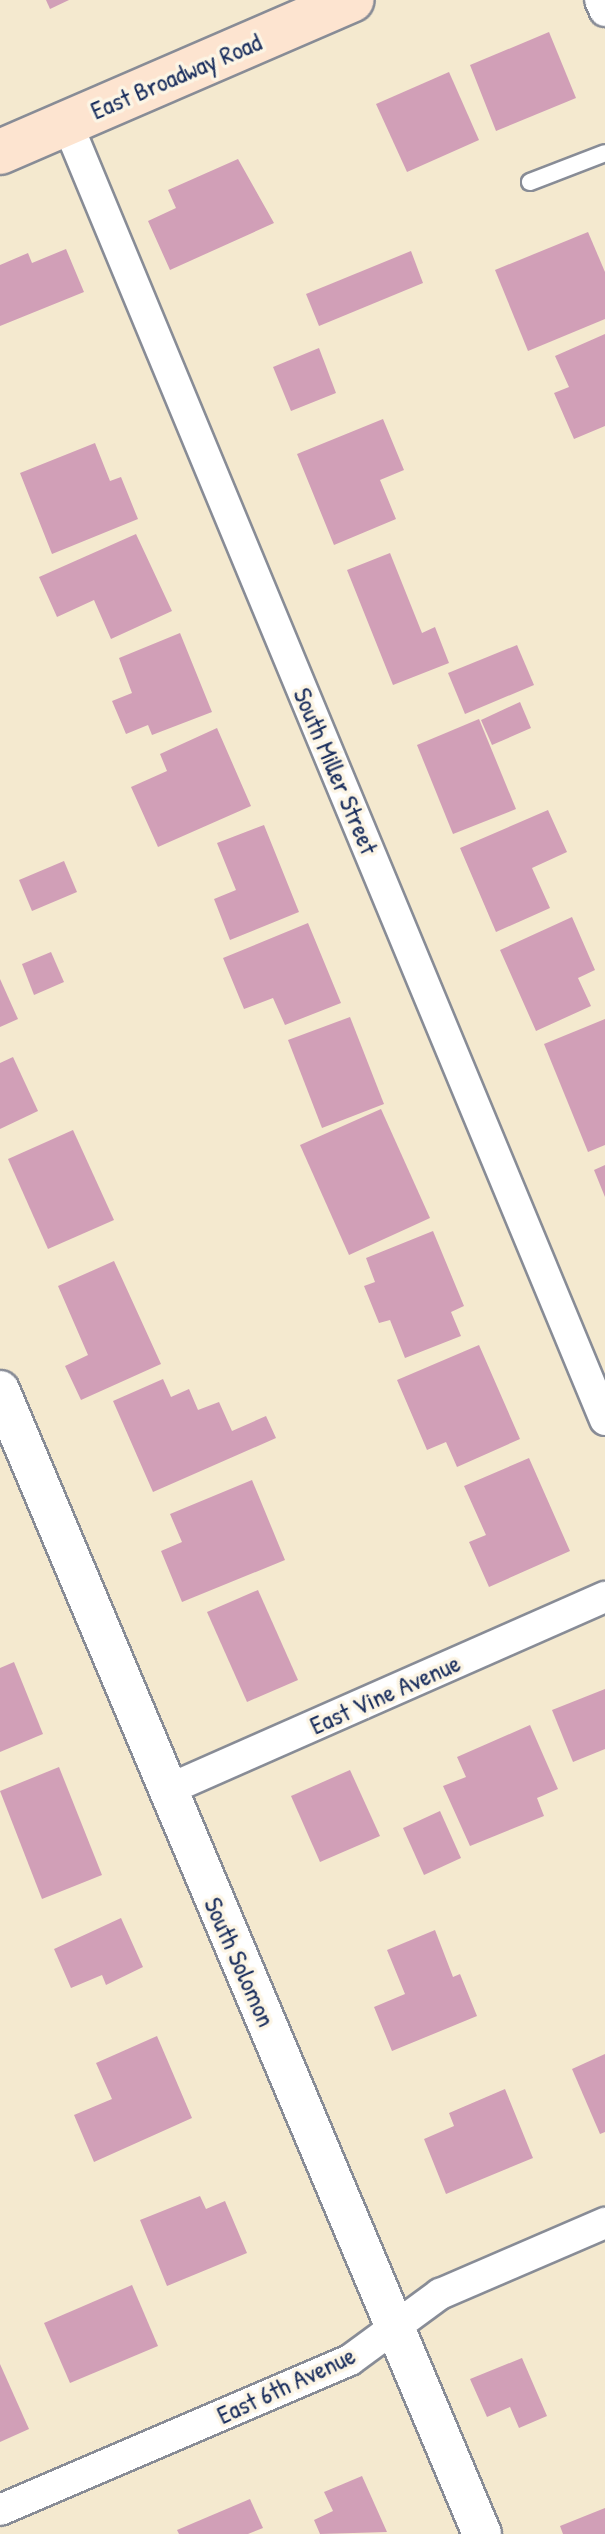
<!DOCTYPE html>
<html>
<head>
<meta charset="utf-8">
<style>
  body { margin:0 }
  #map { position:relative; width:605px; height:2534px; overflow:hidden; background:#f4e9cf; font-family:"Patrick Hand",sans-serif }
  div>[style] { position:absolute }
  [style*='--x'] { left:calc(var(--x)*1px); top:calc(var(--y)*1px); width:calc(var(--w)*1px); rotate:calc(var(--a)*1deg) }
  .building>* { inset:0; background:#d19fb7 }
  .roads { filter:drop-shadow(2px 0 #888c96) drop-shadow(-2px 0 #888c96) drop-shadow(0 2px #888c96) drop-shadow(0 -2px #888c96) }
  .service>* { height:16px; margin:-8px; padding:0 8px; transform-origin:8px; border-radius:8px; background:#fff }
  .minor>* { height:30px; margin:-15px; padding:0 15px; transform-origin:15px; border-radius:15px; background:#fff }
  .tertiary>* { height:38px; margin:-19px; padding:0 19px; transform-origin:19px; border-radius:19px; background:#fff }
  .secondary>* { height:44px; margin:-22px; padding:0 22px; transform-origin:22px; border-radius:22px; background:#fde4d0 }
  span { translate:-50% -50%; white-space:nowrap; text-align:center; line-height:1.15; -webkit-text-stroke:7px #fcf5e5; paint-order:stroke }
  .street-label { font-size:26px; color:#1b2f5e }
</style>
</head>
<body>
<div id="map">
  <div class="building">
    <i style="clip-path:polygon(46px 0,69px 0,50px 9px)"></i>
    <i style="clip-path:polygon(549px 32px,576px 98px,496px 131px,470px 65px)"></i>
    <i style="clip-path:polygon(449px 72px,479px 140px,407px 172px,376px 104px)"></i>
    <i style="clip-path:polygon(238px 159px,274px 223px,170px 270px,148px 221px,176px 208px,168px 190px)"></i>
    <i style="clip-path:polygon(588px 232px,605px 272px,605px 319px,528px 351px,495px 270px)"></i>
    <i style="clip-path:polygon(66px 249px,84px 292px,0 326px,0 265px,28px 253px,32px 263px)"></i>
    <i style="clip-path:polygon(411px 251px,423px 283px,319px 326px,306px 294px)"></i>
    <i style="clip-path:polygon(605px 334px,605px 426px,574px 439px,554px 393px,569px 387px,555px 356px)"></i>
    <i style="clip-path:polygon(319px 348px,336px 393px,291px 411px,273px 367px)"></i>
    <i style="clip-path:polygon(383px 419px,404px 470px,380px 480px,396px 519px,334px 545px,297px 454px)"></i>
    <i style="clip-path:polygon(95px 443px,110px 481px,121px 477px,138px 519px,52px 554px,20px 473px)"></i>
    <i style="clip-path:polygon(136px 534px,172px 611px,111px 639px,94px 600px,57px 617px,39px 577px)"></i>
    <i style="clip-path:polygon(390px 553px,422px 633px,435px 627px,449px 663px,393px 685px,347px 570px)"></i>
    <i style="clip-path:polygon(180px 633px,212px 712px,152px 735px,148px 725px,126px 734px,112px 701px,132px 693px,119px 658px)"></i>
    <i style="clip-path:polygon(517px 645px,534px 685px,465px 714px,448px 673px)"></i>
    <i style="clip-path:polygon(520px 702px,531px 728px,492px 745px,481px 720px)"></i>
    <i style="clip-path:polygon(479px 719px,516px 809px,453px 834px,417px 745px)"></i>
    <i style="clip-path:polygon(217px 728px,251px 806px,158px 847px,131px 787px,167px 771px,160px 754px)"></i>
    <i style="clip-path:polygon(548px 810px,567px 852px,532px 868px,550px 908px,496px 932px,460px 848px)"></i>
    <i style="clip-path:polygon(264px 825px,299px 912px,230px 940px,214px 899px,236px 890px,217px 843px)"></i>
    <i style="clip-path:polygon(64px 861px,77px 892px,32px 911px,19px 880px)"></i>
    <i style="clip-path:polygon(572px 917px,595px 970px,578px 978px,591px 1006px,536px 1031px,500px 950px)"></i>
    <i style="clip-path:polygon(308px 923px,341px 1003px,285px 1025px,273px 998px,244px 1009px,223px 958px)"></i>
    <i style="clip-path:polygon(51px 952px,64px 982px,34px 995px,22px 964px)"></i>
    <i style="clip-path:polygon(0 979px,18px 1019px,0 1027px)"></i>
    <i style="clip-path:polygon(350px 1017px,384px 1104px,322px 1128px,288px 1040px)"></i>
    <i style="clip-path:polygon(605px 1019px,605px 1145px,588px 1152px,544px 1044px)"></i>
    <i style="clip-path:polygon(13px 1057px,38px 1111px,0 1129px,0 1063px)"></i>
    <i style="clip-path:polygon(381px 1109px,430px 1218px,349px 1255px,300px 1145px)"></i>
    <i style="clip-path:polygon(73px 1130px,114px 1220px,48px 1249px,8px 1159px)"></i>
    <i style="clip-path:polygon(605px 1165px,605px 1197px,594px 1170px)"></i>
    <i style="clip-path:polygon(433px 1231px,464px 1306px,451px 1312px,461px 1336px,405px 1358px,390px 1320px,379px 1323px,364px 1286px,375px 1282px,366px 1258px)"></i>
    <i style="clip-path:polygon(114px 1261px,161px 1364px,81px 1400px,65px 1366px,88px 1355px,58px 1286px)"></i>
    <i style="clip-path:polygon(479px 1345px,520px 1439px,457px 1467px,446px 1442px,427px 1450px,397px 1380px)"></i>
    <i style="clip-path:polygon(163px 1379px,171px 1397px,189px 1389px,198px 1410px,219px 1402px,232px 1431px,266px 1416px,276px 1438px,153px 1492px,113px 1401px)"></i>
    <i style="clip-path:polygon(529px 1458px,570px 1551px,489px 1587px,469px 1542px,486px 1535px,464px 1486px)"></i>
    <i style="clip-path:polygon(252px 1480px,285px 1560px,182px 1602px,161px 1551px,182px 1542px,170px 1514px)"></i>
    <i style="clip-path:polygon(258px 1590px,298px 1680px,247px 1702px,207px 1612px)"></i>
    <i style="clip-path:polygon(14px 1662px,43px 1734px,0 1752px,0 1668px)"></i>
    <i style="clip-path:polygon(605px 1689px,605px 1749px,573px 1762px,552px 1710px)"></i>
    <i style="clip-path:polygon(530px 1725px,558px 1789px,537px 1798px,544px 1816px,470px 1846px,443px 1786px,466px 1777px,457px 1757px)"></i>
    <i style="clip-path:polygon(59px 1767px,102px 1875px,42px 1899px,0 1791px)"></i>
    <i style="clip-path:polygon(350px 1770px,380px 1836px,320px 1862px,291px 1796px)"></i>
    <i style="clip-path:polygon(440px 1811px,461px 1858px,424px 1875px,403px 1828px)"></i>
    <i style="clip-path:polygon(121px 1918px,143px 1967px,106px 1985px,102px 1975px,71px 1988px,54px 1949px)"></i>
    <i style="clip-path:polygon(435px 1930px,453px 1977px,460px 1974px,477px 2016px,392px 2051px,374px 2007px,405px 1994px,387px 1950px)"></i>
    <i style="clip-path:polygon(157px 2036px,192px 2118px,94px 2162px,74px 2115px,112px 2099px,96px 2063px)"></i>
    <i style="clip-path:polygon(605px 2054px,605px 2132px,600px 2134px,572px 2069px)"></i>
    <i style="clip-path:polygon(505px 2089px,533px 2158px,446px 2194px,424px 2139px,454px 2126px,449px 2113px)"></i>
    <i style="clip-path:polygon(200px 2196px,206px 2209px,225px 2201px,247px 2253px,167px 2286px,140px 2220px)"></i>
    <i style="clip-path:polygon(132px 2285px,158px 2346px,70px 2383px,44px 2323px)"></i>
    <i style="clip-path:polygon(522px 2358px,547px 2416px,519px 2428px,510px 2407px,487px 2417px,470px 2379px)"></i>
    <i style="clip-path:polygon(0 2364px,29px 2429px,0 2442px)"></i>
    <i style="clip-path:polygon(362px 2476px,387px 2532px,320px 2534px,314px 2520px,333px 2511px,324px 2492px)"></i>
    <i style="clip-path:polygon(250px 2499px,263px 2528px,248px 2534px,179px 2534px,177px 2530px)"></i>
    <i style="clip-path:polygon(605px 2508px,605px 2534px,563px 2534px,560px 2526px)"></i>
  </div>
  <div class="roads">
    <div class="service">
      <i style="--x:530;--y:182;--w:80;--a:-21.1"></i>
    </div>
    <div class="minor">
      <i style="--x:600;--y:0;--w:12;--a:66"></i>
      <i style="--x:67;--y:123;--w:1404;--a:67.47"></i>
      <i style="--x:165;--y:1791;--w:481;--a:-23.8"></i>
      <i style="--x:0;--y:2510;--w:381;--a:-23.2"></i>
      <i style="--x:350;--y:2360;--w:112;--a:-36.3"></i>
      <i style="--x:440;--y:2294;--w:180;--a:-23.3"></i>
    </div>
    <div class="tertiary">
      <i style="--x:0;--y:1390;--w:1241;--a:67.15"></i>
    </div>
    <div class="secondary">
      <i style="--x:0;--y:152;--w:383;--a:-23.4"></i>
    </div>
  </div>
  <div class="street-label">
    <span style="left:176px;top:76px;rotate:-23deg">East Broadway Road</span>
    <span style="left:336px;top:771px;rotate:67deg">South Miller Street</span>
    <span style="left:385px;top:1694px;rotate:-24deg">East Vine Avenue</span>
    <span style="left:240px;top:1962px;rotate:66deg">South Solomon</span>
    <span style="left:286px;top:2385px;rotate:-25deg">East 6th Avenue</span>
  </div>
</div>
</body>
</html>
